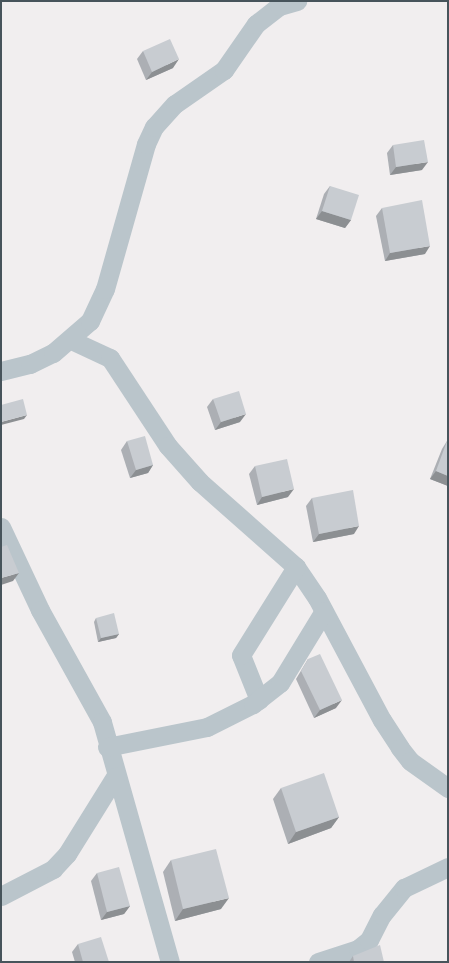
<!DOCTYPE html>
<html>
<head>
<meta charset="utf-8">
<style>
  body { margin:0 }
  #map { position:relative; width:449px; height:963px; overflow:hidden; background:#f1eeef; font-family:"Nunito Sans",sans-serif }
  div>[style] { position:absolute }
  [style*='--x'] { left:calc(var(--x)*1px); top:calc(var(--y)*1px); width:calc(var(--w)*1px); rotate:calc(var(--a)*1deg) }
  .minor>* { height:19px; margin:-9.5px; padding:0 9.5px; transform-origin:9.5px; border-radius:9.5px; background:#bac5cb }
  .wall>* { inset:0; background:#acafb4 }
  .shaded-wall>* { inset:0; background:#8c8f92 }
  .building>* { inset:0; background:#c8ccd1 }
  span { translate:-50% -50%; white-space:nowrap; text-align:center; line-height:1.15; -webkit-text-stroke:4px #fff; paint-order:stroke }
  .frame { position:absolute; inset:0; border:2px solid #47545b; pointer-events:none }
</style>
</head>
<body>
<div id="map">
  <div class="minor">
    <i style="--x:71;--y:340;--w:43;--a:24.8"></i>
    <i style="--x:110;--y:358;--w:105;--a:56.6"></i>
    <i style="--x:168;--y:446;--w:48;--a:48.4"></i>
    <i style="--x:200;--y:482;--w:128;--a:41.5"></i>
    <i style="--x:296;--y:567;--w:37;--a:56"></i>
    <i style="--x:317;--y:598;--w:138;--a:62"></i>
    <i style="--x:382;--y:720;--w:33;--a:57"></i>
    <i style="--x:400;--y:748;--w:16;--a:52"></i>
    <i style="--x:410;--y:761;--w:47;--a:35.4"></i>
    <i style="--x:1;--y:371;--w:30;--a:-14"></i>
    <i style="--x:30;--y:364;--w:25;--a:-26"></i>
    <i style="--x:53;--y:353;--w:49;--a:-40.9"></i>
    <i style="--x:90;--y:321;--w:35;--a:-65"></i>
    <i style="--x:105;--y:289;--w:151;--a:-74.2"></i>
    <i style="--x:146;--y:144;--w:19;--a:-65"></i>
    <i style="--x:154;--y:127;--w:31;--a:-48"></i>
    <i style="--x:175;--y:104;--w:60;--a:-34.8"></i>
    <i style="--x:224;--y:70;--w:56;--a:-55.2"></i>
    <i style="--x:256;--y:24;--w:29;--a:-38"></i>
    <i style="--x:279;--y:6;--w:19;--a:-16"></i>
    <i style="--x:1;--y:527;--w:92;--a:64.8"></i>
    <i style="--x:40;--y:610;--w:128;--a:61"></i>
    <i style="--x:102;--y:722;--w:249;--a:74.2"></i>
    <i style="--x:259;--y:700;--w:48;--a:-111.8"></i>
    <i style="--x:241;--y:655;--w:104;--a:-58"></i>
    <i style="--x:107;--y:747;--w:102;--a:-11.3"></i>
    <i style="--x:207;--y:727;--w:51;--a:-26.6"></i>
    <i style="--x:253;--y:704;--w:34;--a:-38"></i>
    <i style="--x:280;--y:683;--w:84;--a:-58.6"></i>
    <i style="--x:1;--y:896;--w:59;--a:-27.4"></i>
    <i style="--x:53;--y:869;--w:21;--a:-47"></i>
    <i style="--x:67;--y:854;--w:91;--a:-58.1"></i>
    <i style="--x:318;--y:962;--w:42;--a:-18"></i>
    <i style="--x:358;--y:949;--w:14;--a:-39"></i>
    <i style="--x:369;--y:940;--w:28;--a:-63"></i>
    <i style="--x:382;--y:915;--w:35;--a:-51"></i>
    <i style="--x:404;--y:888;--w:49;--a:-25.5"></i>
  </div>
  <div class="wall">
    <i style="clip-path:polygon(143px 51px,173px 68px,146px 80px,137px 59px)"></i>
    <i style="clip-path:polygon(393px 145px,422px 170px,390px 175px,387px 153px)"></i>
    <i style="clip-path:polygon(330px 186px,351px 220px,345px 228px,316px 219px,324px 194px)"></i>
    <i style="clip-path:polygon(382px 208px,425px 254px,385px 261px,376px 216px)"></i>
    <i style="clip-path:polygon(213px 399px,240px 422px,215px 430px,207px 407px)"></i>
    <i style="clip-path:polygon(127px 441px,153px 465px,148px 473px,130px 478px,121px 450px)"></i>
    <i style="clip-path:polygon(447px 441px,448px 486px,430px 479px,442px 449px)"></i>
    <i style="clip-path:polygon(255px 466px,288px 497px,257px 505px,249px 474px)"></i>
    <i style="clip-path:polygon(312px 498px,354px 534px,313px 542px,306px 506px)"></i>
    <i style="clip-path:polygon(96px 618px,119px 634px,116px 638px,98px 642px,94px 622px)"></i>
    <i style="clip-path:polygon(308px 659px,336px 708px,314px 718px,296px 679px)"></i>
    <i style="clip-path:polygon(281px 788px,339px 817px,331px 828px,288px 844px,273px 799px)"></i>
    <i style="clip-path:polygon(171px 860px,221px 909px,175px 921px,163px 872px)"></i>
    <i style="clip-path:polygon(97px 873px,130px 906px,124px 914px,101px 920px,91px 881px)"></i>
    <i style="clip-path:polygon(78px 944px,109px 962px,75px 962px,72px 952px)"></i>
    <i style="clip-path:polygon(353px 956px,384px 962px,349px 962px)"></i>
  </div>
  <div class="shaded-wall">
    <i style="clip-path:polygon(179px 59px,173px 68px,146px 80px,152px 72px)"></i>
    <i style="clip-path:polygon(428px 162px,422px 170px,390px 175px,396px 167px)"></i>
    <i style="clip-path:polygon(322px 211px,351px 220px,345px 228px,316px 219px)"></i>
    <i style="clip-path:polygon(430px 246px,425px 254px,385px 261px,390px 253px)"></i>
    <i style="clip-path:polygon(246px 414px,240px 422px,215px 430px,221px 422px)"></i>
    <i style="clip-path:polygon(27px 415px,24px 419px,1px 425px,1px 422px)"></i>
    <i style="clip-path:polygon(153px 465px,148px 473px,130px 478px,136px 470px)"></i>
    <i style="clip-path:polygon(436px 471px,448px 476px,448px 486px,430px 479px)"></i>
    <i style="clip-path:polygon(294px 489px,288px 497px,257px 505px,262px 497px)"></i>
    <i style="clip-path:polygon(359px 526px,354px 534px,313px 542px,319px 534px)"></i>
    <i style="clip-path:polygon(19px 573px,13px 581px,1px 585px,1px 578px)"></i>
    <i style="clip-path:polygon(119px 634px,116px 638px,98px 642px,101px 638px)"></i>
    <i style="clip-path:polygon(342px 700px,336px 708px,314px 718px,320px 710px)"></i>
    <i style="clip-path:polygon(339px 817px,331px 828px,288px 844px,296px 832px)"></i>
    <i style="clip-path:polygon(229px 898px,221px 909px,175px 921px,183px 909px)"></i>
    <i style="clip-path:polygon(130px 906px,124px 914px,101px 920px,107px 912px)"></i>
  </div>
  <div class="building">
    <i style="clip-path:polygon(170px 39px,179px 59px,152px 72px,143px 51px)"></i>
    <i style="clip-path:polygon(424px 140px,428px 162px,396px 167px,393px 145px)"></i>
    <i style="clip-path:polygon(330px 186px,359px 195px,351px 220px,322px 211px)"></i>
    <i style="clip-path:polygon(422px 200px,430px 246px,390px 253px,382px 208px)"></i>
    <i style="clip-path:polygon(239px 391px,246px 414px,221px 422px,213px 399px)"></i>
    <i style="clip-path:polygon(23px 399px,27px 415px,1px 422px,1px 405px)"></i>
    <i style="clip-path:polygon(145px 436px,153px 465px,136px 470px,127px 441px)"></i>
    <i style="clip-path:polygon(447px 441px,448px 441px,448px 476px,436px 471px)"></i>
    <i style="clip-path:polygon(287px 459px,294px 489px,262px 497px,255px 466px)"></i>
    <i style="clip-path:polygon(353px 490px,359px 526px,319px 534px,312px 498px)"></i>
    <i style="clip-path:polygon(7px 545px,19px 573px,1px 578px,1px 547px)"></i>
    <i style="clip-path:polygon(114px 613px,119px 634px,101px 638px,96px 618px)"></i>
    <i style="clip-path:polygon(320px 654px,342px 700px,320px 710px,301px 671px,308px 659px)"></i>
    <i style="clip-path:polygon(324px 773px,339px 817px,296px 832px,281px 788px)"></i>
    <i style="clip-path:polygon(216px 849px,229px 898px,183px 909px,171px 860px)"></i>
    <i style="clip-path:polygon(119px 867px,130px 906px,107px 912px,97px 873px)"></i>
    <i style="clip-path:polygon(101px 937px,109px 962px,83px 962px,78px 944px)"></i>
    <i style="clip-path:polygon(380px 945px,384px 962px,354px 962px,353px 956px)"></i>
  </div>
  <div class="frame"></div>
</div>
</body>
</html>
